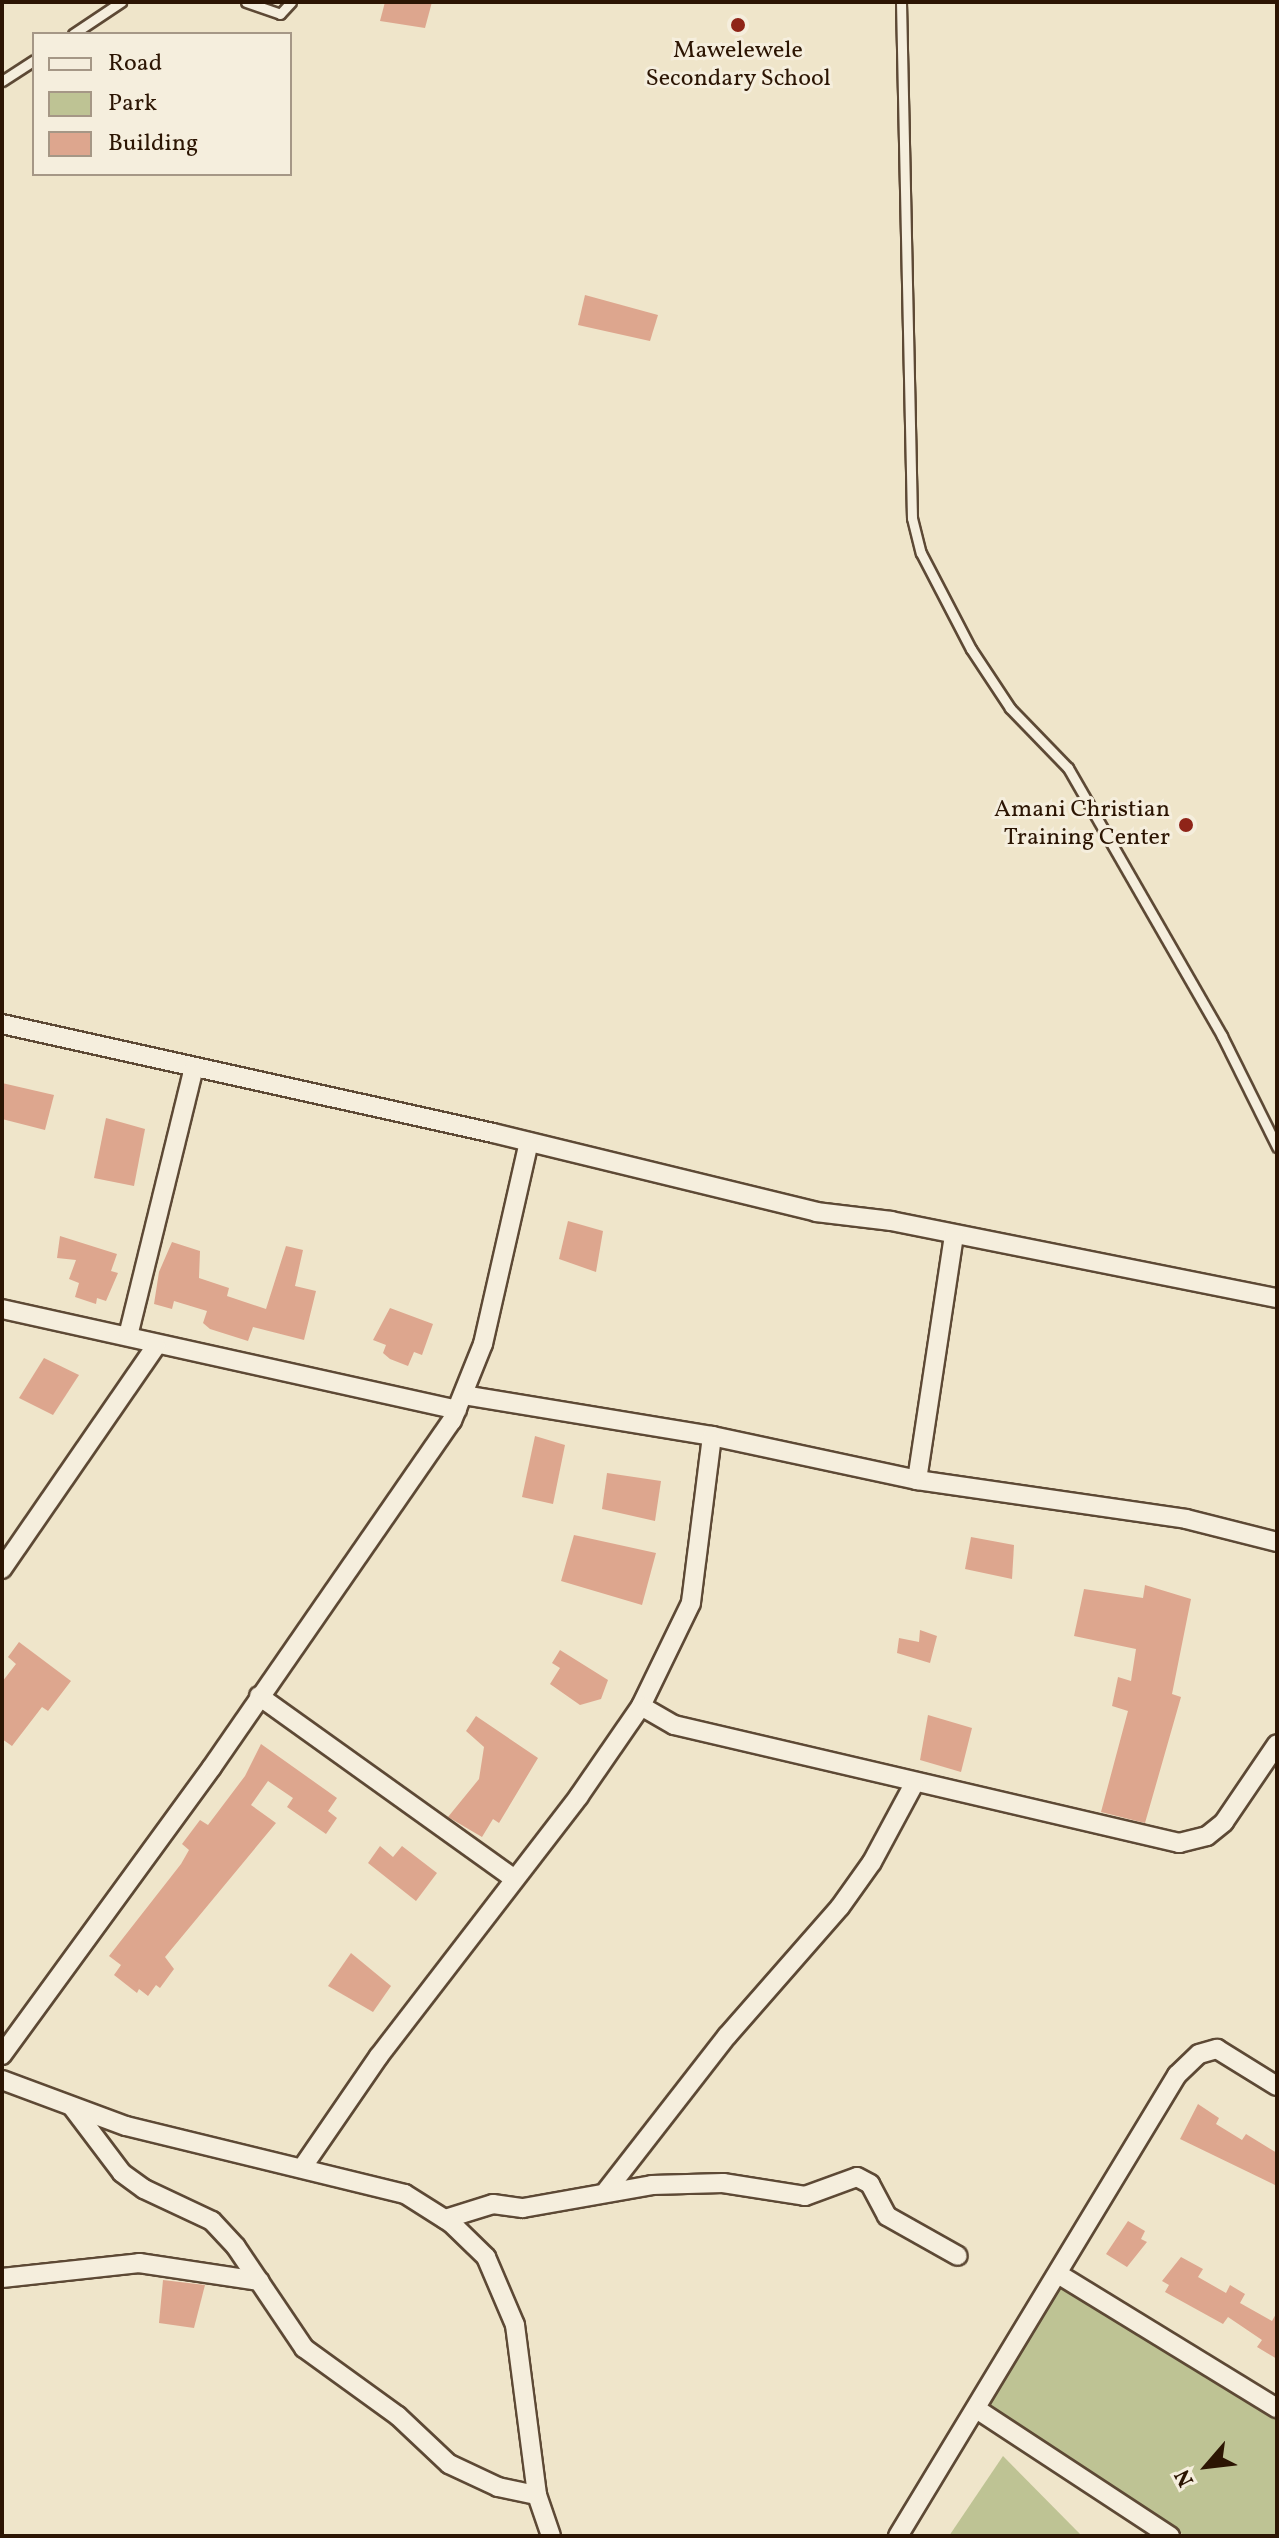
<!DOCTYPE html>
<html>
<head>
<meta charset="utf-8">
<style>
  body { margin:0 }
  #map { position:relative; width:1279px; height:2538px; overflow:hidden; background:#efe5ca; font-family:Vollkorn,serif }
  div>[style] { position:absolute }
  [style*='--x'] { left:calc(var(--x)*1px); top:calc(var(--y)*1px); width:calc(var(--w)*1px); rotate:calc(var(--a)*1deg) }
  .green>* { inset:0; background:#bec394 }
  .building>* { inset:0; background:#dda68e }
  .roads { filter:drop-shadow(2px 0 #5d4935) drop-shadow(-2px 0 #5d4935) drop-shadow(0 2px #5d4935) drop-shadow(0 -2px #5d4935) }
  .service>* { height:9px; margin:-4.5px; padding:0 4.5px; transform-origin:4.5px; border-radius:4.5px; background:#f5eedd }
  .minor>* { height:18px; margin:-9px; padding:0 9px; transform-origin:9px; border-radius:9px; background:#f5eedd }
  .dots>* { width:22px; height:22px; translate:-50% -50%; box-sizing:border-box; border:4px solid #f5eedd; border-radius:50% }
  span { translate:-50% -50%; white-space:nowrap; text-align:center; line-height:1.15; -webkit-text-stroke:6px #f5eedd; paint-order:stroke }
  .poi-label { font-size:24px; color:#2c1503 }
  .right { translate:-100% -50%; text-align:right }
  .frame { position:absolute; inset:0; border:4px solid #2c1503; pointer-events:none }
  .legend { position:absolute; left:32px; top:32px; width:260px; height:144px; box-sizing:border-box; background:#f5eedd; border:2px solid #a59786; margin:0; padding:10px 14px; list-style:none; font-size:24px; color:#2c1503 }
  .legend li { display:flex; align-items:center; gap:16px; height:40px }
  .legend b { width:40px; border:2px solid #a59786 }
  .north { position:absolute; left:1167px; top:2426px; width:80px; height:80px; -webkit-text-stroke:6px #f5eedd; paint-order:stroke; rotate:242deg; font-size:22px; font-weight:700; line-height:32px; text-align:center; color:#2c1503 }
  .north::after { content:''; display:block; margin:auto; width:28px; height:36px; background:#2c1503; clip-path:polygon(50% 0,100% 100%,50% 72%,0 100%) }
</style>
</head>
<body>
<div id="map">
  <div class="green">
    <i style="clip-path:polygon(1050px 2277px,1277px 2420px,1277px 2536px,1186px 2536px,966px 2412px)"></i>
    <i style="clip-path:polygon(1003px 2456px,1082px 2536px,949px 2536px)"></i>
  </div>
  <div class="building">
    <i style="clip-path:polygon(385px 2px,432px 2px,425px 28px,380px 21px)"></i>
    <i style="clip-path:polygon(585px 295px,658px 315px,650px 341px,578px 325px)"></i>
    <i style="clip-path:polygon(2px 1083px,54px 1095px,45px 1130px,2px 1119px)"></i>
    <i style="clip-path:polygon(106px 1118px,145px 1129px,134px 1186px,94px 1178px)"></i>
    <i style="clip-path:polygon(568px 1221px,603px 1231px,596px 1272px,559px 1259px)"></i>
    <i style="clip-path:polygon(60px 1236px,117px 1254px,111px 1271px,118px 1273px,106px 1301px,97px 1298px,96px 1304px,75px 1297px,79px 1283px,69px 1279px,76px 1260px,57px 1258px)"></i>
    <i style="clip-path:polygon(172px 1242px,200px 1251px,199px 1278px,229px 1288px,227px 1296px,266px 1309px,286px 1246px,303px 1250px,295px 1286px,316px 1291px,304px 1340px,253px 1327px,248px 1341px,210px 1329px,203px 1323px,207px 1311px,174px 1301px,172px 1309px,154px 1304px,159px 1272px)"></i>
    <i style="clip-path:polygon(390px 1308px,433px 1324px,422px 1355px,414px 1352px,408px 1366px,390px 1359px,383px 1353px,386px 1345px,373px 1340px)"></i>
    <i style="clip-path:polygon(44px 1358px,79px 1375px,53px 1415px,19px 1398px)"></i>
    <i style="clip-path:polygon(535px 1436px,565px 1445px,553px 1504px,522px 1497px)"></i>
    <i style="clip-path:polygon(607px 1473px,661px 1481px,655px 1521px,602px 1509px)"></i>
    <i style="clip-path:polygon(574px 1535px,656px 1553px,642px 1605px,561px 1581px)"></i>
    <i style="clip-path:polygon(971px 1537px,1014px 1545px,1012px 1579px,965px 1569px)"></i>
    <i style="clip-path:polygon(1145px 1585px,1191px 1599px,1172px 1694px,1181px 1697px,1145px 1823px,1101px 1812px,1128px 1711px,1112px 1706px,1118px 1677px,1131px 1681px,1136px 1649px,1074px 1636px,1084px 1589px,1143px 1598px)"></i>
    <i style="clip-path:polygon(920px 1630px,937px 1636px,930px 1663px,897px 1653px,899px 1638px,919px 1642px)"></i>
    <i style="clip-path:polygon(19px 1642px,71px 1681px,48px 1711px,42px 1707px,12px 1746px,2px 1739px,2px 1682px,16px 1664px,8px 1657px)"></i>
    <i style="clip-path:polygon(560px 1650px,608px 1680px,601px 1699px,580px 1705px,550px 1684px,560px 1668px,552px 1663px)"></i>
    <i style="clip-path:polygon(928px 1715px,972px 1728px,961px 1772px,920px 1760px)"></i>
    <i style="clip-path:polygon(476px 1716px,538px 1758px,499px 1823px,493px 1819px,482px 1837px,448px 1817px,479px 1779px,484px 1747px,466px 1731px)"></i>
    <i style="clip-path:polygon(261px 1744px,337px 1798px,328px 1811px,337px 1818px,326px 1834px,287px 1807px,293px 1798px,268px 1781px,251px 1805px,276px 1823px,165px 1957px,174px 1969px,160px 1988px,156px 1985px,148px 1996px,139px 1989px,137px 1993px,114px 1975px,121px 1965px,109px 1956px,181px 1864px,189px 1850px,182px 1844px,200px 1820px,208px 1825px,245px 1776px)"></i>
    <i style="clip-path:polygon(380px 1846px,393px 1857px,402px 1846px,437px 1873px,416px 1901px,368px 1863px)"></i>
    <i style="clip-path:polygon(351px 1953px,391px 1986px,373px 2012px,328px 1986px)"></i>
    <i style="clip-path:polygon(1198px 2104px,1219px 2118px,1216px 2124px,1242px 2140px,1246px 2134px,1277px 2153px,1277px 2186px,1180px 2139px)"></i>
    <i style="clip-path:polygon(1128px 2221px,1145px 2231px,1141px 2239px,1147px 2242px,1127px 2267px,1106px 2254px)"></i>
    <i style="clip-path:polygon(1181px 2257px,1203px 2269px,1198px 2277px,1226px 2293px,1230px 2285px,1245px 2294px,1240px 2303px,1272px 2321px,1277px 2312px,1277px 2359px,1257px 2347px,1262px 2340px,1228px 2317px,1223px 2324px,1165px 2292px,1169px 2285px,1162px 2281px)"></i>
    <i style="clip-path:polygon(163px 2280px,205px 2285px,194px 2328px,159px 2323px)"></i>
  </div>
  <div class="roads">
    <div class="service">
      <i style="--x:246;--y:2;--w:36;--a:19"></i>
      <i style="--x:280;--y:14;--w:16;--a:-47"></i>
      <i style="--x:901;--y:2;--w:516;--a:88.78"></i>
      <i style="--x:912;--y:518;--w:36;--a:76"></i>
      <i style="--x:921;--y:553;--w:108;--a:62.5"></i>
      <i style="--x:971;--y:649;--w:71;--a:56.5"></i>
      <i style="--x:1010;--y:708;--w:83;--a:46"></i>
      <i style="--x:1068;--y:768;--w:309;--a:60.1"></i>
      <i style="--x:1222;--y:1036;--w:124;--a:63.6"></i>
      <i style="--x:73;--y:34;--w:58;--a:-33.7"></i>
      <i style="--x:2;--y:81;--w:38;--a:-33"></i>
    </div>
    <div class="minor">
      <i style="--x:2;--y:1024;--w:503;--a:12.52"></i>
      <i style="--x:493;--y:1133;--w:333;--a:13.7"></i>
      <i style="--x:816;--y:1212;--w:76;--a:6.8"></i>
      <i style="--x:891;--y:1221;--w:394;--a:11.3"></i>
      <i style="--x:2;--y:1309;--w:466;--a:12.5"></i>
      <i style="--x:128;--y:1336;--w:276;--a:-76.2"></i>
      <i style="--x:464;--y:1395;--w:251;--a:9.4"></i>
      <i style="--x:712;--y:1436;--w:210;--a:12.1"></i>
      <i style="--x:917;--y:1480;--w:272;--a:8.2"></i>
      <i style="--x:1186;--y:1519;--w:94;--a:14.2"></i>
      <i style="--x:712;--y:1436;--w:168;--a:97.2"></i>
      <i style="--x:691;--y:1603;--w:114;--a:115.9"></i>
      <i style="--x:641;--y:1706;--w:38;--a:30"></i>
      <i style="--x:674;--y:1725;--w:519;--a:13.15"></i>
      <i style="--x:1179;--y:1843;--w:29;--a:-14"></i>
      <i style="--x:1207;--y:1836;--w:22;--a:-39"></i>
      <i style="--x:1224;--y:1822;--w:94;--a:-55.8"></i>
      <i style="--x:917;--y:1480;--w:248;--a:-81.4"></i>
      <i style="--x:2;--y:1569;--w:271;--a:-55.4"></i>
      <i style="--x:259;--y:1696;--w:312;--a:35.6"></i>
      <i style="--x:2;--y:2055;--w:356;--a:-53.9"></i>
      <i style="--x:212;--y:1767;--w:421;--a:-55.3"></i>
      <i style="--x:452;--y:1421;--w:83;--a:-68.1"></i>
      <i style="--x:483;--y:1344;--w:207;--a:-77.2"></i>
      <i style="--x:2;--y:2080;--w:132;--a:20.4"></i>
      <i style="--x:126;--y:2126;--w:287;--a:13.7"></i>
      <i style="--x:405;--y:2194;--w:54;--a:32.2"></i>
      <i style="--x:451;--y:2223;--w:49;--a:44.2"></i>
      <i style="--x:486;--y:2257;--w:74;--a:66.9"></i>
      <i style="--x:515;--y:2325;--w:171;--a:82.6"></i>
      <i style="--x:537;--y:2495;--w:43;--a:71.1"></i>
      <i style="--x:73;--y:2108;--w:81;--a:53"></i>
      <i style="--x:122;--y:2173;--w:27;--a:36"></i>
      <i style="--x:144;--y:2189;--w:75;--a:25.2"></i>
      <i style="--x:212;--y:2221;--w:35;--a:47"></i>
      <i style="--x:236;--y:2247;--w:122;--a:56"></i>
      <i style="--x:304;--y:2348;--w:116;--a:35.9"></i>
      <i style="--x:398;--y:2416;--w:70;--a:43.3"></i>
      <i style="--x:449;--y:2464;--w:54;--a:25.1"></i>
      <i style="--x:498;--y:2487;--w:40;--a:12"></i>
      <i style="--x:302;--y:2168;--w:136;--a:-55.5"></i>
      <i style="--x:379;--y:2056;--w:328;--a:-52.4"></i>
      <i style="--x:579;--y:1796;--w:109;--a:-55.4"></i>
      <i style="--x:607;--y:2190;--w:195;--a:-52.1"></i>
      <i style="--x:727;--y:2036;--w:171;--a:-48.8"></i>
      <i style="--x:840;--y:1907;--w:55;--a:-54.6"></i>
      <i style="--x:872;--y:1862;--w:89;--a:-61.7"></i>
      <i style="--x:445;--y:2219;--w:50;--a:-17.4"></i>
      <i style="--x:493;--y:2204;--w:30;--a:8"></i>
      <i style="--x:523;--y:2208;--w:131;--a:-10.1"></i>
      <i style="--x:652;--y:2185;--w:71;--a:-1.6"></i>
      <i style="--x:723;--y:2183;--w:83;--a:9"></i>
      <i style="--x:805;--y:2196;--w:55;--a:-20.1"></i>
      <i style="--x:857;--y:2177;--w:15;--a:28"></i>
      <i style="--x:870;--y:2184;--w:36;--a:62"></i>
      <i style="--x:887;--y:2216;--w:81;--a:29.4"></i>
      <i style="--x:1058;--y:2274;--w:257;--a:31.5"></i>
      <i style="--x:2;--y:2278;--w:138;--a:-6.2"></i>
      <i style="--x:139;--y:2263;--w:122;--a:8.5"></i>
      <i style="--x:978;--y:2410;--w:230;--a:33.3"></i>
      <i style="--x:898;--y:2536;--w:539;--a:-58.82"></i>
      <i style="--x:1177;--y:2075;--w:30;--a:-44"></i>
      <i style="--x:1199;--y:2054;--w:19;--a:-16"></i>
      <i style="--x:1217;--y:2049;--w:70;--a:31.7"></i>
    </div>
  </div>
  <div class="dots">
    <i style="left:738px;top:25px;background:#8f2418"></i>
    <i style="left:1186px;top:825px;background:#8f2418"></i>
  </div>
  <div class="poi-label">
    <span style="left:738px;top:66px">Mawelewele<br>Secondary School</span>
    <span class="right" style="left:1170px;top:825px">Amani Christian<br>Training Center</span>
  </div>
  <div class="frame"></div>
  <ul class="legend">
  <li><b style="height:10px;background:#f5eedd"></b>Road</li>
  <li><b style="height:22px;background:#bec394"></b>Park</li>
  <li><b style="height:22px;background:#dda68e"></b>Building</li>
  </ul>
  <div class="north">N</div>
</div>
</body>
</html>
